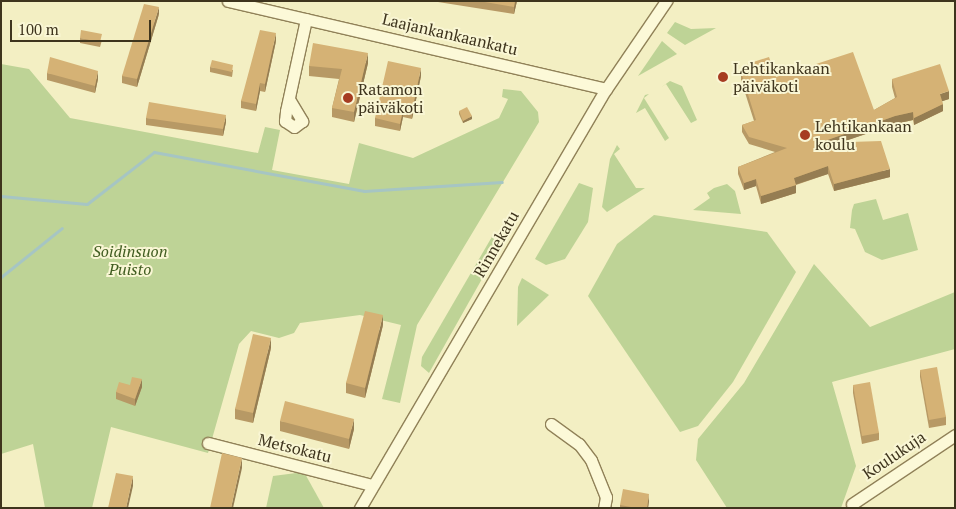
<!DOCTYPE html>
<html>
<head>
<meta charset="utf-8">
<style>
  body { margin:0 }
  #map { position:relative; width:956px; height:509px; overflow:hidden; background:#f3efc3; font-family:"PT Serif",serif }
  div>[style] { position:absolute }
  [style*='--x'] { left:calc(var(--x)*1px); top:calc(var(--y)*1px); width:calc(var(--w)*1px); rotate:calc(var(--a)*1deg) }
  .green>* { inset:0; background:#bed396 }
  .stream>* { height:3px; margin:-1.5px; padding:0 1.5px; transform-origin:1.5px; border-radius:1.5px; background:#a6c5c3 }
  .roads { filter:drop-shadow(1px 0 #908158) drop-shadow(-1px 0 #908158) drop-shadow(0 1px #908158) drop-shadow(0 -1px #908158) }
  .minor>* { height:11px; margin:-5.5px; padding:0 5.5px; transform-origin:5.5px; border-radius:5.5px; background:#fcf9d8 }
  .wall>* { inset:0; background:#b79965 }
  .shaded-wall>* { inset:0; background:#957d52 }
  .building>* { inset:0; background:#d5b275 }
  .dots>* { width:14px; height:14px; translate:-50% -50%; box-sizing:border-box; border:2px solid #f9f6d4; border-radius:50% }
  span { translate:-50% -50%; white-space:nowrap; text-align:center; line-height:1.15; -webkit-text-stroke:4px #f9f6d4; paint-order:stroke }
  .street-label { font-size:16px; color:#3e341d }
  .poi-label { font-size:16px; color:#3e341d }
  .left { translate:0 -50%; text-align:left }
  .park-label { font-size:16px; color:#415d21; font-style:italic }
  .frame { position:absolute; inset:0; border:2px solid #3e341d; pointer-events:none }
  .scale { position:absolute; left:10px; top:20px; width:141px; height:22px; box-sizing:border-box; border:2px solid #3e341d; border-top:0; padding-left:6px; font-size:15px; line-height:18px; white-space:nowrap; color:#3e341d; -webkit-text-stroke:4px #f9f6d4; paint-order:stroke }
</style>
</head>
<body>
<div id="map">
  <div class="green">
    <i style="clip-path:polygon(675px 22px,691px 29px,716px 28px,685px 45px,667px 33px)"></i>
    <i style="clip-path:polygon(662px 41px,677px 54px,638px 76px)"></i>
    <i style="clip-path:polygon(1px 64px,29px 69px,70px 118px,258px 153px,265px 127px,280px 130px,272px 170px,349px 184px,359px 143px,413px 158px,499px 118px,508px 99px,502px 97px,503px 89px,521px 91px,538px 112px,539px 122px,417px 325px,400px 403px,382px 399px,401px 325px,360px 315px,300px 323px,294px 333px,279px 338px,251px 331px,239px 344px,208px 453px,111px 427px,92px 508px,45px 508px,33px 444px,1px 454px)"></i>
    <i style="clip-path:polygon(670px 81px,682px 86px,697px 120px,691px 123px,666px 84px,660px 88px)"></i>
    <i style="clip-path:polygon(649px 94px,644px 98px,669px 138px,665px 141px,645px 108px,636px 113px,645px 95px)"></i>
    <i style="clip-path:polygon(617px 145px,620px 149px,614px 154px,636px 188px,645px 188px,607px 212px,602px 207px,610px 159px)"></i>
    <i style="clip-path:polygon(579px 183px,593px 188px,588px 222px,565px 259px,546px 265px,535px 259px)"></i>
    <i style="clip-path:polygon(727px 184px,735px 191px,741px 214px,693px 210px,710px 198px,707px 193px,714px 188px)"></i>
    <i style="clip-path:polygon(876px 199px,883px 220px,908px 213px,918px 250px,882px 260px,865px 252px,855px 229px,850px 228px,852px 210px,854px 204px)"></i>
    <i style="clip-path:polygon(654px 215px,767px 232px,796px 272px,733px 382px,698px 426px,680px 432px,588px 296px,617px 244px)"></i>
    <i style="clip-path:polygon(493px 235px,505px 238px,429px 373px,421px 366px,422px 357px)"></i>
    <i style="clip-path:polygon(814px 264px,870px 327px,955px 292px,955px 349px,832px 382px,856px 466px,841px 508px,727px 508px,696px 460px,698px 439px,744px 383px)"></i>
    <i style="clip-path:polygon(522px 278px,549px 295px,517px 326px,518px 287px)"></i>
    <i style="clip-path:polygon(304px 472px,324px 508px,266px 508px,273px 476px)"></i>
  </div>
  <div class="stream">
    <i style="--x:1;--y:196;--w:86;--a:5.3"></i>
    <i style="--x:87;--y:204;--w:85;--a:-37.8"></i>
    <i style="--x:154;--y:152;--w:214;--a:10.5"></i>
    <i style="--x:364;--y:191;--w:138;--a:-3.7"></i>
    <i style="--x:1;--y:277;--w:78;--a:-38.8"></i>
  </div>
  <div class="roads">
    <div class="minor">
      <i style="--x:228;--y:1;--w:388;--a:13.1"></i>
      <i style="--x:289;--y:99;--w:26;--a:59"></i>
      <i style="--x:302;--y:121;--w:10;--a:143"></i>
      <i style="--x:294;--y:127;--w:11;--a:-146"></i>
      <i style="--x:285;--y:121;--w:10;--a:-84"></i>
      <i style="--x:286;--y:111;--w:94;--a:-77.7"></i>
      <i style="--x:551;--y:424;--w:34;--a:36"></i>
      <i style="--x:579;--y:444;--w:20;--a:53"></i>
      <i style="--x:591;--y:460;--w:40;--a:68"></i>
      <i style="--x:606;--y:497;--w:11;--a:100"></i>
      <i style="--x:208;--y:443;--w:169;--a:14.4"></i>
      <i style="--x:852;--y:504;--w:124;--a:-33.8"></i>
      <i style="--x:360;--y:508;--w:486;--a:-59.6"></i>
      <i style="--x:606;--y:89;--w:107;--a:-55.7"></i>
    </div>
  </div>
  <div class="wall">
    <i style="clip-path:polygon(438px 1px,517px 1px,514px 14px,438px 2px)"></i>
    <i style="clip-path:polygon(159px 14px,137px 87px,122px 83px,122px 76px)"></i>
    <i style="clip-path:polygon(80px 38px,102px 40px,100px 47px,80px 43px)"></i>
    <i style="clip-path:polygon(276px 41px,265px 92px,260px 91px,256px 111px,241px 108px,241px 101px)"></i>
    <i style="clip-path:polygon(368px 63px,354px 122px,332px 117px,332px 108px,339px 79px,309px 76px,309px 66px)"></i>
    <i style="clip-path:polygon(210px 67px,233px 70px,232px 77px,210px 72px)"></i>
    <i style="clip-path:polygon(741px 72px,776px 77px,874px 110px,895px 98px,892px 87px,892px 79px,949px 99px,942px 101px,943px 111px,914px 125px,913px 120px,895px 124px,842px 142px,890px 177px,834px 191px,828px 174px,796px 185px,796px 193px,761px 204px,756px 186px,744px 190px,738px 174px,738px 167px,775px 152px,749px 144px,742px 132px,742px 125px,754px 121px,741px 80px)"></i>
    <i style="clip-path:polygon(47px 73px,98px 79px,95px 93px,47px 80px)"></i>
    <i style="clip-path:polygon(421px 76px,412px 119px,403px 117px,400px 131px,375px 126px,375px 118px)"></i>
    <i style="clip-path:polygon(459px 111px,472px 119px,463px 123px,459px 114px)"></i>
    <i style="clip-path:polygon(146px 118px,226px 122px,223px 136px,146px 125px)"></i>
    <i style="clip-path:polygon(383px 325px,365px 398px,346px 393px,346px 383px)"></i>
    <i style="clip-path:polygon(271px 348px,253px 423px,235px 419px,235px 409px)"></i>
    <i style="clip-path:polygon(920px 370px,946px 417px,946px 425px,929px 428px,920px 377px)"></i>
    <i style="clip-path:polygon(130px 385px,142px 387px,135px 406px,116px 399px,116px 392px)"></i>
    <i style="clip-path:polygon(853px 385px,879px 433px,879px 440px,862px 444px,853px 393px)"></i>
    <i style="clip-path:polygon(280px 421px,354px 429px,349px 449px,280px 431px)"></i>
    <i style="clip-path:polygon(649px 501px,648px 508px,620px 508px,620px 505px)"></i>
  </div>
  <div class="shaded-wall">
    <i style="clip-path:polygon(515px 1px,517px 1px,514px 14px,514px 7px)"></i>
    <i style="clip-path:polygon(159px 7px,159px 14px,137px 87px,137px 79px)"></i>
    <i style="clip-path:polygon(276px 33px,276px 41px,265px 92px,265px 84px)"></i>
    <i style="clip-path:polygon(368px 53px,368px 63px,354px 122px,354px 112px)"></i>
    <i style="clip-path:polygon(421px 68px,421px 76px,412px 119px,412px 111px)"></i>
    <i style="clip-path:polygon(98px 71px,98px 79px,95px 93px,95px 86px)"></i>
    <i style="clip-path:polygon(260px 83px,260px 91px,256px 111px,256px 104px)"></i>
    <i style="clip-path:polygon(949px 91px,949px 99px,940px 102px,940px 94px)"></i>
    <i style="clip-path:polygon(943px 104px,943px 111px,914px 125px,914px 118px)"></i>
    <i style="clip-path:polygon(403px 110px,403px 117px,400px 131px,400px 124px)"></i>
    <i style="clip-path:polygon(913px 112px,913px 120px,895px 124px,819px 150px,819px 143px,895px 116px)"></i>
    <i style="clip-path:polygon(226px 115px,226px 122px,223px 136px,223px 129px)"></i>
    <i style="clip-path:polygon(472px 116px,472px 119px,463px 123px,463px 121px)"></i>
    <i style="clip-path:polygon(828px 166px,828px 174px,794px 185px,794px 178px)"></i>
    <i style="clip-path:polygon(890px 169px,890px 177px,834px 191px,834px 184px)"></i>
    <i style="clip-path:polygon(756px 179px,756px 186px,744px 190px,744px 183px)"></i>
    <i style="clip-path:polygon(796px 185px,796px 193px,761px 204px,761px 196px)"></i>
    <i style="clip-path:polygon(383px 315px,383px 325px,365px 398px,365px 388px)"></i>
    <i style="clip-path:polygon(271px 338px,271px 348px,253px 423px,253px 413px)"></i>
    <i style="clip-path:polygon(142px 379px,142px 387px,135px 406px,135px 399px)"></i>
    <i style="clip-path:polygon(354px 419px,354px 429px,349px 449px,349px 439px)"></i>
    <i style="clip-path:polygon(242px 458px,242px 468px,233px 508px,231px 508px)"></i>
    <i style="clip-path:polygon(133px 476px,133px 486px,128px 508px,126px 508px)"></i>
    <i style="clip-path:polygon(649px 494px,649px 501px,648px 508px,647px 508px)"></i>
  </div>
  <div class="building">
    <i style="clip-path:polygon(479px 1px,515px 1px,514px 7px)"></i>
    <i style="clip-path:polygon(144px 4px,159px 7px,137px 79px,122px 76px)"></i>
    <i style="clip-path:polygon(81px 30px,102px 34px,100px 42px,80px 38px)"></i>
    <i style="clip-path:polygon(260px 30px,276px 33px,265px 84px,260px 83px,256px 104px,241px 101px)"></i>
    <i style="clip-path:polygon(313px 43px,368px 53px,354px 112px,332px 108px,342px 69px,309px 66px)"></i>
    <i style="clip-path:polygon(853px 52px,874px 110px,897px 97px,892px 79px,940px 64px,949px 91px,940px 94px,943px 104px,914px 118px,913px 112px,895px 116px,819px 143px,881px 141px,890px 169px,834px 184px,828px 166px,794px 178px,796px 185px,761px 196px,756px 179px,744px 183px,738px 167px,787px 148px,749px 137px,742px 125px,756px 120px,741px 72px,744px 65px,769px 57px,776px 77px)"></i>
    <i style="clip-path:polygon(50px 57px,98px 71px,95px 86px,47px 73px)"></i>
    <i style="clip-path:polygon(212px 60px,233px 65px,232px 72px,210px 67px)"></i>
    <i style="clip-path:polygon(388px 61px,421px 68px,412px 111px,403px 110px,400px 124px,375px 118px)"></i>
    <i style="clip-path:polygon(149px 102px,226px 115px,223px 129px,146px 118px)"></i>
    <i style="clip-path:polygon(467px 107px,472px 116px,463px 121px,459px 111px)"></i>
    <i style="clip-path:polygon(365px 311px,383px 315px,365px 388px,346px 383px)"></i>
    <i style="clip-path:polygon(253px 334px,271px 338px,253px 413px,235px 409px)"></i>
    <i style="clip-path:polygon(937px 367px,946px 417px,929px 420px,920px 370px)"></i>
    <i style="clip-path:polygon(132px 377px,142px 379px,135px 399px,116px 392px,119px 382px,130px 385px)"></i>
    <i style="clip-path:polygon(870px 382px,879px 433px,862px 436px,853px 385px)"></i>
    <i style="clip-path:polygon(285px 401px,354px 419px,349px 439px,280px 421px)"></i>
    <i style="clip-path:polygon(222px 453px,242px 458px,231px 508px,210px 508px)"></i>
    <i style="clip-path:polygon(116px 473px,133px 476px,126px 508px,108px 508px)"></i>
    <i style="clip-path:polygon(623px 489px,649px 494px,647px 508px,636px 508px,620px 505px)"></i>
  </div>
  <div class="dots">
    <i style="left:723px;top:77px;background:#a63c21"></i>
    <i style="left:348px;top:98px;background:#a63c21"></i>
    <i style="left:805px;top:135px;background:#a63c21"></i>
  </div>
  <div class="street-label">
    <span style="left:450px;top:34px;rotate:13deg">Laajankankaankatu</span>
    <span style="left:496px;top:244px;rotate:-60deg">Rinnekatu</span>
    <span style="left:295px;top:448px;rotate:14deg">Metsokatu</span>
    <span style="left:894px;top:455px;rotate:-34deg">Koulukuja</span>
  </div>
  <div class="poi-label">
    <span class="left" style="left:733px;top:77px">Lehtikankaan<br>päiväkoti</span>
    <span class="left" style="left:358px;top:98px">Ratamon<br>päiväkoti</span>
    <span class="left" style="left:815px;top:135px">Lehtikankaan<br>koulu</span>
  </div>
  <div class="park-label">
    <span style="left:130px;top:260px">Soidinsuon<br>Puisto</span>
  </div>
  <div class="frame"></div>
  <div class="scale">100 m</div>
</div>
</body>
</html>
